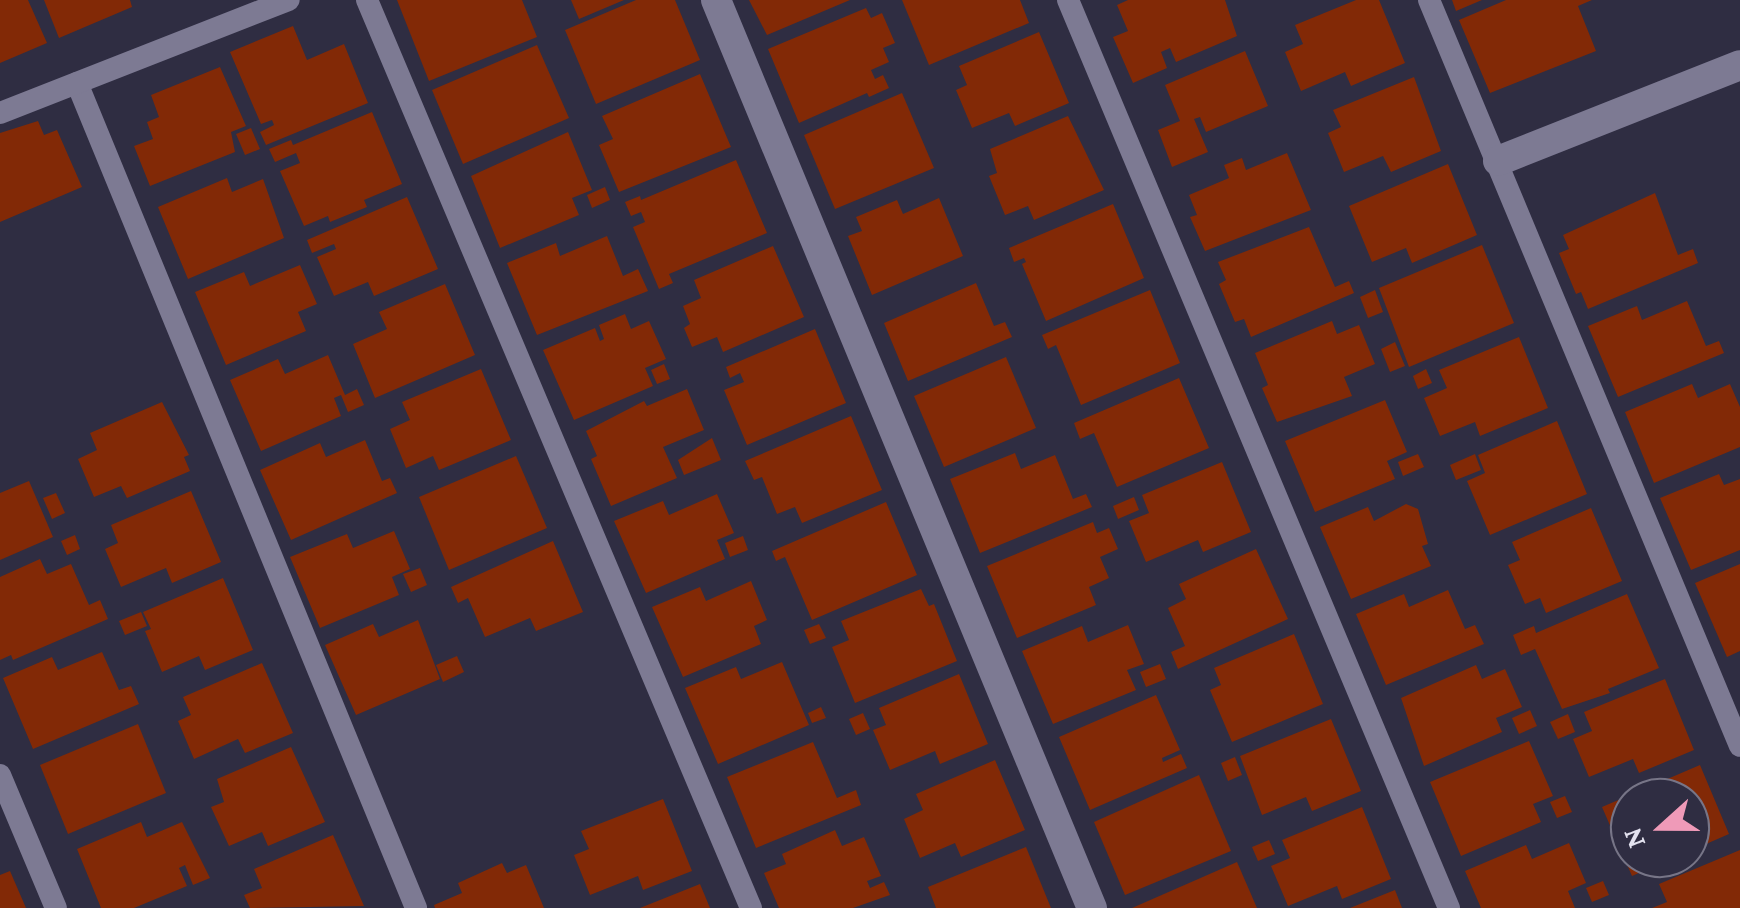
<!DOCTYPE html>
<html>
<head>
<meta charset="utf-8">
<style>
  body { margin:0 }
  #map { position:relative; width:1740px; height:908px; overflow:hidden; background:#2f2d42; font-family:"Crimson Pro",serif }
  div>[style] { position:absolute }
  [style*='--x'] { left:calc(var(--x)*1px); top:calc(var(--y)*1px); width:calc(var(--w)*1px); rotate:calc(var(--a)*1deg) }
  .building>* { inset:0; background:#822906 }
  .lane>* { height:22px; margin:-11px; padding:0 11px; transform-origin:11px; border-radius:11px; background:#7d7a93 }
  .street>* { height:30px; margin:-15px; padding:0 15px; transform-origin:15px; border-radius:15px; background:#7d7a93 }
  span { translate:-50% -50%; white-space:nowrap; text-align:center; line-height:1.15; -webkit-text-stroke:9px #2f2d42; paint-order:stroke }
  .north { position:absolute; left:1610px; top:778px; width:100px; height:100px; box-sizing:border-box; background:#2f2d42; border:2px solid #777587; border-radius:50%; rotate:249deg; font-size:28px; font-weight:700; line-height:40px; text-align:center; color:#e3e2ef }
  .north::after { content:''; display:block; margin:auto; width:35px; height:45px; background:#ef9ab8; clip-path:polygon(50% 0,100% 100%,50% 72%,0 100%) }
</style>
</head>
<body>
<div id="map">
  <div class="building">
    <i style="clip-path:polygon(0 0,28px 0,47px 43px,0 63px)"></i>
    <i style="clip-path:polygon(44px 0,130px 0,132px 7px,59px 38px)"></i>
    <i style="clip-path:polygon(397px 0,522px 0,537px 37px,429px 81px)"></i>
    <i style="clip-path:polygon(571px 0,624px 0,579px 19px)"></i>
    <i style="clip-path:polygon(636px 0,675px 0,700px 60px,596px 104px,565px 30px)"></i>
    <i style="clip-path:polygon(749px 0,850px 0,767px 35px)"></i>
    <i style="clip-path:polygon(902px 0,1020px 0,1029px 23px,929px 65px)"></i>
    <i style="clip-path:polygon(1128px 0,1225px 0,1237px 36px,1176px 62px,1170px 48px,1161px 52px,1167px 68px,1133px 83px,1113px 37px,1128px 31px,1117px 5px)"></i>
    <i style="clip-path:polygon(1356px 0,1379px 0,1405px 63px,1351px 86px,1345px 72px,1301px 91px,1285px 52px,1303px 44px,1295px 25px)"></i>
    <i style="clip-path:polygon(1452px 0,1482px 0,1456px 11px)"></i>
    <i style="clip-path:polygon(1506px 0,1592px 0,1578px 6px,1596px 51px,1490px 93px,1459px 20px)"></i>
    <i style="clip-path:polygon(866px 8px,871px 18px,882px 13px,895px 43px,883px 48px,889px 62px,871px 70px,875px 79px,883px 75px,889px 88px,869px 97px,867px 93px,799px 123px,768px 49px)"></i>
    <i style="clip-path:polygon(293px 26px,307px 60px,344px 44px,368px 103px,266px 145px,260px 132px,274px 125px,272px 120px,261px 124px,230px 52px)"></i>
    <i style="clip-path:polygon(1039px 32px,1069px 103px,1015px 126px,1009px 113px,972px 128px,956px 90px,967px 85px,959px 66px)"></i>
    <i style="clip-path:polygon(537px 45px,569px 118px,463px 164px,432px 90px)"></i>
    <i style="clip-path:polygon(1245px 51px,1268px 106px,1206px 132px,1200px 117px,1194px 119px,1208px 152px,1172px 167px,1158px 130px,1180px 121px,1165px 85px)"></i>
    <i style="clip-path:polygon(220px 67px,246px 126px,231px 132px,235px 152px,150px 186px,134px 146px,153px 139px,147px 122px,159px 117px,151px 95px)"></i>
    <i style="clip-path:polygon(700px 74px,731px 147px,619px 192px,599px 145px,613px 139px,602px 116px)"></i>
    <i style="clip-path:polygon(1414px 77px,1441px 151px,1391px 172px,1383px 156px,1344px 172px,1328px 133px,1341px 127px,1333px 110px)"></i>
    <i style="clip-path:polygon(902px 93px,934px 168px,835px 209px,804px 135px)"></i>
    <i style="clip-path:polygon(372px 112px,402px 184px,364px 200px,367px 207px,330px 222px,328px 216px,304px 226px,280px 171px,300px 163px,296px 153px,275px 162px,269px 149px,291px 140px,293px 145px)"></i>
    <i style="clip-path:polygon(1068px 116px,1104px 190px,1034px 220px,1028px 206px,1005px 215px,989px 176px,997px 173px,990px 149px)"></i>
    <i style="clip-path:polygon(38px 121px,44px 135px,57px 130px,82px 187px,0 222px,0 133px)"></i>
    <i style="clip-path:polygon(251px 128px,260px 149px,245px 155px,236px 134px)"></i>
    <i style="clip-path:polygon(568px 132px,592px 190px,572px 198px,579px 215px,500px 248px,471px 176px)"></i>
    <i style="clip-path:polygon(1287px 153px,1311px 210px,1205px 251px,1190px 217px,1197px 215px,1189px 195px,1229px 178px,1224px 165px,1242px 158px,1246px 170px)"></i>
    <i style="clip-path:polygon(736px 160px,767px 233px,669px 274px,673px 283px,659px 289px,633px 227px,645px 222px,641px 212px,631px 216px,625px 202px,640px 196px,641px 200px)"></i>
    <i style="clip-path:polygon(1448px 164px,1477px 235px,1412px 263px,1406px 248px,1372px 262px,1349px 206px)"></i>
    <i style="clip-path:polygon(227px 178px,232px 192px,263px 179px,284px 238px,188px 279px,158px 207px)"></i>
    <i style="clip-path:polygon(605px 187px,610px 200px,592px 208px,587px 195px)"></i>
    <i style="clip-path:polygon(1655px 193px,1678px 255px,1693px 249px,1698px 263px,1588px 309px,1581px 292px,1576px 294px,1559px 253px,1569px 249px,1563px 235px)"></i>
    <i style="clip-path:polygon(407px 197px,438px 269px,374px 296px,368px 282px,334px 296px,317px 257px,336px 249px,334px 244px,312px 253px,307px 240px)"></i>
    <i style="clip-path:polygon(939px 198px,963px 256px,872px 295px,848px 236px,862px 231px,856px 217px,897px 200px,903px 214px)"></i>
    <i style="clip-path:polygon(1113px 204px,1144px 278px,1046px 321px,1022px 264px,1026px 262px,1024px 258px,1014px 262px,1009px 248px)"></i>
    <i style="clip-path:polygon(1309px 227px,1335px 287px,1349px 281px,1354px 293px,1251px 337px,1244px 319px,1235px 322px,1219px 284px,1226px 280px,1218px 262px)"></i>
    <i style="clip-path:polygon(607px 236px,623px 276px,638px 269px,648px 291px,537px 335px,507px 263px,556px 243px,560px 256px)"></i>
    <i style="clip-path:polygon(1482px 245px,1514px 323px,1409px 367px,1379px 288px)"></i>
    <i style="clip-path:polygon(773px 246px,804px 317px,723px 352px,717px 337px,692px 347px,684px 328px,690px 324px,683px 306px,701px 298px,694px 280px)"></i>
    <i style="clip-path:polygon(300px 265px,317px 304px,298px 312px,306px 331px,226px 365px,195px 292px,244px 272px,250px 286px)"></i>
    <i style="clip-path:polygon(976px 283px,994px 326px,1005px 322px,1012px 337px,908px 381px,884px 323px)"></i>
    <i style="clip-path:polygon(445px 284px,475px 355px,375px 398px,353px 344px,387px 329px,379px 312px)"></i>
    <i style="clip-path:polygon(1150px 290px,1180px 363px,1081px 405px,1056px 345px,1048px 349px,1042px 335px)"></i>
    <i style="clip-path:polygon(1375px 290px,1383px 312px,1368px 318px,1360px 297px)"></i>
    <i style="clip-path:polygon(1687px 301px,1706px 346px,1719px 341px,1724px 353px,1618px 397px,1588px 326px,1637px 306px,1642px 320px)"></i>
    <i style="clip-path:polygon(625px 314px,631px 329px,649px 321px,666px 359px,645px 368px,653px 386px,574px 420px,543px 350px,595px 328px,600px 341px,604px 339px,599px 325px)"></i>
    <i style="clip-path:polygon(1332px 321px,1337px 334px,1359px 325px,1375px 364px,1344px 377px,1352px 396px,1277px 422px,1262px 388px,1268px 385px,1255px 353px)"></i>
    <i style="clip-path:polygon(815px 329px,846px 403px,747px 445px,724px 390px,744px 382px,740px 373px,730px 378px,726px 367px)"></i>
    <i style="clip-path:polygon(1519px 337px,1548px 408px,1480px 436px,1475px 422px,1440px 436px,1424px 398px,1447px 388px,1439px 370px)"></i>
    <i style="clip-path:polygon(1395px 342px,1405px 366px,1390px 372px,1381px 349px)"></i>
    <i style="clip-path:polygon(328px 355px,345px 395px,357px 389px,364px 405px,348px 412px,341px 395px,334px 398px,341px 416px,261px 451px,230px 380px,278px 359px,285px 374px)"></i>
    <i style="clip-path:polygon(1006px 357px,1036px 428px,944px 467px,914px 396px)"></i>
    <i style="clip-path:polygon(664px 364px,670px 379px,657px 384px,651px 370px)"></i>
    <i style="clip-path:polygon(481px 369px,511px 440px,439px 470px,433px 456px,406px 468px,390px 429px,410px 420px,402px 402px)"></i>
    <i style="clip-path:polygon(1426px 369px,1432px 383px,1418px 389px,1413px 376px)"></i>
    <i style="clip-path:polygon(1179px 378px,1209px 448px,1117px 487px,1094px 433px,1080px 439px,1074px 423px)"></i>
    <i style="clip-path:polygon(1692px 384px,1698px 398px,1730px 384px,1740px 407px,1740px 447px,1654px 483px,1625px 412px)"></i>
    <i style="clip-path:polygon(687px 389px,704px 430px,663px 447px,677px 478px,611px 506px,591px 459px,597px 456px,586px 431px,644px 401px,647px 406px)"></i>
    <i style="clip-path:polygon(1385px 400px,1407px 452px,1387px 461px,1395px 479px,1315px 512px,1285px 441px)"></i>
    <i style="clip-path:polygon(162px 402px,189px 455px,184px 457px,190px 471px,127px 498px,121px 486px,94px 497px,78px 459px,97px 450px,90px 433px)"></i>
    <i style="clip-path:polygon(851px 416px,882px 490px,802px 523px,795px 507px,777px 514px,762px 477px,754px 480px,745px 461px)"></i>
    <i style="clip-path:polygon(1557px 421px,1587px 494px,1490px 535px,1467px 481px,1485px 473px,1478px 455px)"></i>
    <i style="clip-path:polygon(712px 438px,721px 460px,684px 475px,678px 460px)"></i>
    <i style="clip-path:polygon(365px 440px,382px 481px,390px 478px,397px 493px,291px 540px,260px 470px,320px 443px,326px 457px)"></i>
    <i style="clip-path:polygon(1015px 453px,1021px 469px,1055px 455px,1073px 499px,1086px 494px,1092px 507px,980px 553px,950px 479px)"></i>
    <i style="clip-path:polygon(1418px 454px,1424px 467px,1403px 476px,1398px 462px)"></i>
    <i style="clip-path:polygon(1475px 454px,1481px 470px,1456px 480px,1450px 465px)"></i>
    <i style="clip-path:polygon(516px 456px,547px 528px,449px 570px,419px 497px)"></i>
    <i style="clip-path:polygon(1222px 462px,1251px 532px,1203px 552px,1198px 540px,1146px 562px,1129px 521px,1149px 513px,1142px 495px)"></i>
    <i style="clip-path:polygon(1719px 474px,1724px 485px,1740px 479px,1740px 550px,1691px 570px,1660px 498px)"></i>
    <i style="clip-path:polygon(29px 481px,53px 537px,0 560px,0 493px)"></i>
    <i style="clip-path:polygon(191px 491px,221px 562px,172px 583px,166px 568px,121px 587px,105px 549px,118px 543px,111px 525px)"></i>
    <i style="clip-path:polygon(56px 493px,65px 513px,52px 519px,43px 498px)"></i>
    <i style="clip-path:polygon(717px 494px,734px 533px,717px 540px,725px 559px,646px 593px,614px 521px,663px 501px,669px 515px)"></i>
    <i style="clip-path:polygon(1134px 497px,1139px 510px,1118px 519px,1113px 506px)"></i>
    <i style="clip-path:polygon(886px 502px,917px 575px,812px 620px,785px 557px,776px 561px,772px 551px)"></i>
    <i style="clip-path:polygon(1406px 504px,1418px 509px,1428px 544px,1422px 546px,1431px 566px,1351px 599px,1320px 527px,1368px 507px,1374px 521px)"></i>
    <i style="clip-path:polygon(1591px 508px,1622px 581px,1546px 613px,1540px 598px,1525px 604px,1508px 565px,1520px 560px,1512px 542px)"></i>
    <i style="clip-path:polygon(1093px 522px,1097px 533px,1109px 528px,1118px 549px,1100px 557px,1109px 578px,1089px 587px,1096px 605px,1017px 638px,987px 566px)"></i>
    <i style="clip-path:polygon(394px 531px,410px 569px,392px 577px,399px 595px,320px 628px,290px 557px,347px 534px,353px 548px)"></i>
    <i style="clip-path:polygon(75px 535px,80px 549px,67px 555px,61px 541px)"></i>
    <i style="clip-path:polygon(743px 536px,748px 550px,730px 557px,725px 543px)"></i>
    <i style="clip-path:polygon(553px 541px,583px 612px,536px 631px,530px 618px,485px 637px,468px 598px,458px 603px,451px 587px)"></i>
    <i style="clip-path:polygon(1256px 549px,1288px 619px,1178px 669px,1171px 652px,1185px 646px,1168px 608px,1186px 599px,1179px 584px)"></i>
    <i style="clip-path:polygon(40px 559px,47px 574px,71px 564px,89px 605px,100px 600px,108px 619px,13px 660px,11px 655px,0 660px,0 577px)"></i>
    <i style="clip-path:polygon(1740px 564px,1740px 651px,1727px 657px,1695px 583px)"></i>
    <i style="clip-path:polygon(420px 568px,427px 585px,411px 592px,403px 574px)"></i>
    <i style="clip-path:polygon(223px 578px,253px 650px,205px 670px,199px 656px,162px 672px,145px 631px,151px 629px,143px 612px)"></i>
    <i style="clip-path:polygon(751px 581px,767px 620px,754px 626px,761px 644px,683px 677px,652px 607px,700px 587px,706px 601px)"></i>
    <i style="clip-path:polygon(921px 589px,929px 606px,934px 604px,957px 661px,855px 703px,832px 647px,849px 640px,841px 621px)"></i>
    <i style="clip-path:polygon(1448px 590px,1465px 629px,1475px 625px,1484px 644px,1386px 685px,1356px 614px,1404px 594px,1409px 607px)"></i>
    <i style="clip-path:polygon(1627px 594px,1659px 668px,1608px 689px,1610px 693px,1562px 709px,1535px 649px,1521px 655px,1513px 635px,1534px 626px,1536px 633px)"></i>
    <i style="clip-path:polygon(141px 612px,147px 626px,125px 635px,119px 621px)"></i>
    <i style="clip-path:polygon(418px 620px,440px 679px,356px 715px,325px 645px,373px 624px,379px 637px)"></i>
    <i style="clip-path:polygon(819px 624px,826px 638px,810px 644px,804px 630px)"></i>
    <i style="clip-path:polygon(1128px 625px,1144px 664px,1127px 670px,1136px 690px,1053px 724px,1022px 651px,1082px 626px,1088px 642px)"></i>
    <i style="clip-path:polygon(1294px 634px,1323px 704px,1232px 742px,1210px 690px,1221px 685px,1214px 668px)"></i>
    <i style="clip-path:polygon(102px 652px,119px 690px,131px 686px,139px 704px,33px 749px,3px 678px,52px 657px,58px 670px)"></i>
    <i style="clip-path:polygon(457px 656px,464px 672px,443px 682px,436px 665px)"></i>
    <i style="clip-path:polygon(782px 662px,809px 725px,718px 764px,685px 688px,736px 667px,741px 679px)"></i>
    <i style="clip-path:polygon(262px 663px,293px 733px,245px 753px,238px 739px,194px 759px,178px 721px,191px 715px,183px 697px)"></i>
    <i style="clip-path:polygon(1160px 664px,1166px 679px,1146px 687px,1140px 672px)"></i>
    <i style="clip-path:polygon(1476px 665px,1482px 679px,1505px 669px,1522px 707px,1496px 718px,1502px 732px,1424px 766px,1401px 698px)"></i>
    <i style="clip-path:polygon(959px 674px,988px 744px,940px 764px,935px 751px,890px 770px,873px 730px,886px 725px,879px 708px)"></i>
    <i style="clip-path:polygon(1665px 679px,1694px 750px,1639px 773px,1633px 759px,1589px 777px,1573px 739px,1592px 731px,1584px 712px)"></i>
    <i style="clip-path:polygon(1156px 695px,1180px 750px,1162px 758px,1163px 762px,1181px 754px,1187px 768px,1090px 810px,1059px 737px)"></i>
    <i style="clip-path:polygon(821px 707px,826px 718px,812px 723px,808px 713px)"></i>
    <i style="clip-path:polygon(1530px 710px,1537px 726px,1519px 734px,1512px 718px)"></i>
    <i style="clip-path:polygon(863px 713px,870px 729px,856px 735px,849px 719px)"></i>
    <i style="clip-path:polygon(1568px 714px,1575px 732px,1558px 739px,1550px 722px)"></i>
    <i style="clip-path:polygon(1331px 719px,1361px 791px,1312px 811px,1306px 797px,1262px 815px,1240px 756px)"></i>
    <i style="clip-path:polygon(138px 724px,166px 793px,68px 834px,40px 765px)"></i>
    <i style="clip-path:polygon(1529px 741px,1553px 796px,1533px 804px,1541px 822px,1461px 856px,1430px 782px)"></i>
    <i style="clip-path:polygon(813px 742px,837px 798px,856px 790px,861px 805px,756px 848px,727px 777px)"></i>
    <i style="clip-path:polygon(291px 747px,325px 822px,268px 846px,262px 832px,229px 846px,211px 807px,224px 802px,217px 779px)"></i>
    <i style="clip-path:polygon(1235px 757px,1242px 775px,1228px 781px,1221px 763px)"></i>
    <i style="clip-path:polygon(995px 760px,1025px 830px,961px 857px,955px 843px,920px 858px,904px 819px,923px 810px,916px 794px)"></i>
    <i style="clip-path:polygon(1700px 765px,1729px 834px,1690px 851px,1690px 798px,1630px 798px,1630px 858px,1673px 858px,1632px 876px,1602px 807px)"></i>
    <i style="clip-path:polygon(1199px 775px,1231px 851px,1125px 895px,1094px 822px)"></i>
    <i style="clip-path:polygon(1565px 796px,1572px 812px,1557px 818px,1550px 802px)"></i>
    <i style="clip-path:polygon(663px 799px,692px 871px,643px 890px,638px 876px,590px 895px,574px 855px,589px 849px,581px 831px)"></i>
    <i style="clip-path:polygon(1362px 807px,1391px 879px,1342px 899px,1337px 886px,1288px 906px,1271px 866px,1290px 858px,1282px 840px)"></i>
    <i style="clip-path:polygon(141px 822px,147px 837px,182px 822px,210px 878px,193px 885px,185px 865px,179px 868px,187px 886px,134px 908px,101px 908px,77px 849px)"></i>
    <i style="clip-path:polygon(835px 830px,842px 846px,864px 837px,881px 876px,867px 881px,870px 888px,884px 882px,890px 895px,853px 908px,779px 908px,764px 873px,786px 864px,782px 854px)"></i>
    <i style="clip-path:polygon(333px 835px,364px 906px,250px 908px,244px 895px,262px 888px,254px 869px)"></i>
    <i style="clip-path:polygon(1269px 840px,1275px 854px,1258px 861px,1252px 847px)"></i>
    <i style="clip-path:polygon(1569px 843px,1586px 883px,1568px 891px,1575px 908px,1481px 908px,1465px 871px,1526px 845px,1532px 859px)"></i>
    <i style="clip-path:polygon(1026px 847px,1051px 908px,936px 908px,928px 887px)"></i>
    <i style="clip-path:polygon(1740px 850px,1740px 908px,1652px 908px,1667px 902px,1659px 884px)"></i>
    <i style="clip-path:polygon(1237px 862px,1257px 908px,1132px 908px)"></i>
    <i style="clip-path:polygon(502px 863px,507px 873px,526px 865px,544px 908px,435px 908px,434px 905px,462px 893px,458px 883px)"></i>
    <i style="clip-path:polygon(10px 871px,26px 908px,0 908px,0 875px)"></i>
    <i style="clip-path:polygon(1603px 881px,1609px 895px,1592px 902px,1586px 888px)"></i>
    <i style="clip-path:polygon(700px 884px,710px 908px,640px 908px)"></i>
    <i style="clip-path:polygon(1395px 890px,1402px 908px,1350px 908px)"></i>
  </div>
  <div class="lane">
    <i style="--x:367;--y:0;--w:986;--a:67.08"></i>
    <i style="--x:1068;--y:0;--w:985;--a:67.24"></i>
    <i style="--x:1429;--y:0;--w:808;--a:67.37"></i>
    <i style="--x:77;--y:83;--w:892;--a:67.66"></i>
    <i style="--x:0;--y:113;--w:310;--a:-21.4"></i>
    <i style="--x:0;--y:775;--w:144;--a:67.2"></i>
  </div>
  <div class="street">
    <i style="--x:716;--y:0;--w:983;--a:67.51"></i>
    <i style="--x:1498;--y:161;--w:260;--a:-21.6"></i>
  </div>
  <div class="north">N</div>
</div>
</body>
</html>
